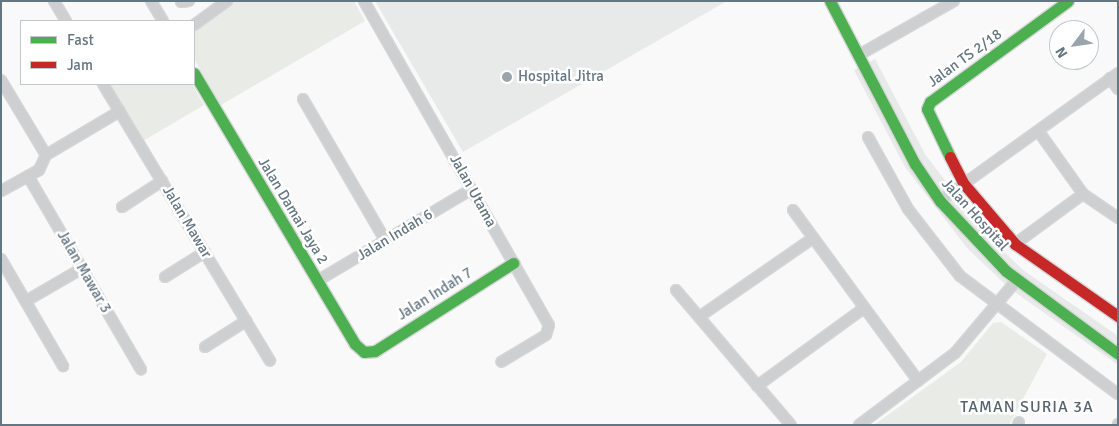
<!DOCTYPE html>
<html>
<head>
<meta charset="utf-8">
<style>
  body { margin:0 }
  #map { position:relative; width:1119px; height:426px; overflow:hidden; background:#f9f9f9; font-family:Signika,sans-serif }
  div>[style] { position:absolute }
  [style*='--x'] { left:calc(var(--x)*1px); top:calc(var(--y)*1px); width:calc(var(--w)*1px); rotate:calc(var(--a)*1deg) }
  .built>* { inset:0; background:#e8e9e9 }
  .green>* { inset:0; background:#e8ebe6 }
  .roads { filter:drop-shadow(1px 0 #d5d6d7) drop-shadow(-1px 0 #d5d6d7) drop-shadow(0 1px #d5d6d7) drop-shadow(0 -1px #d5d6d7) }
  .street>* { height:10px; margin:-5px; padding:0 5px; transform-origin:5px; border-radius:5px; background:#cecfd0 }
  .fast>* { height:11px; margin:-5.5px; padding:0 5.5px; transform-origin:5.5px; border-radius:5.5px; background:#4caf50 }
  .jam>* { height:11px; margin:-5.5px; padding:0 5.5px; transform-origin:5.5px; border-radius:5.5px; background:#c62828 }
  .dots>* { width:14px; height:14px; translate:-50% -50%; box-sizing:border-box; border:2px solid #fff; border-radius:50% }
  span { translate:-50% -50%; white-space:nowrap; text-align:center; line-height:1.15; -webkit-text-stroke:5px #fff; paint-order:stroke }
  .street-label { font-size:15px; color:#657683 }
  .poi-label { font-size:15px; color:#657683 }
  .left { translate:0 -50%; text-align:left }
  .neighbourhood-label { font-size:16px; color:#57646e; letter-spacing:1px }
  .frame { position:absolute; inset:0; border:2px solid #657683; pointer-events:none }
  .legend { position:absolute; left:20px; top:20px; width:175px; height:65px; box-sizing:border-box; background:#fff; border:1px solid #c1c8cd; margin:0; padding:6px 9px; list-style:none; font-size:15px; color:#657683 }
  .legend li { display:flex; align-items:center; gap:10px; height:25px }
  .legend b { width:25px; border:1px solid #c1c8cd }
  .north { position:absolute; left:1049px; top:20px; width:50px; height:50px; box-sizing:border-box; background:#fff; border:1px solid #c1c8cd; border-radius:50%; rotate:239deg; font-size:14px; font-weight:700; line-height:20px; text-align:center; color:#657683 }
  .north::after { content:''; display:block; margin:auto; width:18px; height:22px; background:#99a4ac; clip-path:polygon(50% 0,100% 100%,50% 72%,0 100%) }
</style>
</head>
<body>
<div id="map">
  <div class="built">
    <i style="clip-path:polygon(375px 1px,727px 1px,463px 152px)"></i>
    <i style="clip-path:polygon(875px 59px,925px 154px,985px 233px,1023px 270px,1118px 336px,1118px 365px,1009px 288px,967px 248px,905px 167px,854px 70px)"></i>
  </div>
  <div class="green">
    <i style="clip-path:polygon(230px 1px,354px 1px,365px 21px,221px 105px,194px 59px,194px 30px)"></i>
    <i style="clip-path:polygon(109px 84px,192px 84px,204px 105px,143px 141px)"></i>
    <i style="clip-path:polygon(1001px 322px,1047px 354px,1009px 425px,874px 425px,961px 362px,993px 323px)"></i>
  </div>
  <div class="roads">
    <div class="street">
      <i style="--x:54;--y:1;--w:23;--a:59"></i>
      <i style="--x:151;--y:1;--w:23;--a:59"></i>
      <i style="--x:364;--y:1;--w:373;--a:60.3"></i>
      <i style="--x:549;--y:325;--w:10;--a:107"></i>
      <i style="--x:546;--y:335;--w:52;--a:149"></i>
      <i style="--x:181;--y:2;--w:8;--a:-7"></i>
      <i style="--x:194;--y:25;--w:41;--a:-36"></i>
      <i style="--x:859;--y:55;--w:109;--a:-29.6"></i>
      <i style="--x:1110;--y:78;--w:14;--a:54"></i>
      <i style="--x:1;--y:80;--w:87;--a:59"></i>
      <i style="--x:46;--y:155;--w:17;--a:115"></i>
      <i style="--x:39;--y:170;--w:43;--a:151.1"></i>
      <i style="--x:103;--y:84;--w:323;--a:58.9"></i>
      <i style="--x:303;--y:99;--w:163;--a:59.8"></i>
      <i style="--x:1039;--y:132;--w:76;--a:54.6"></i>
      <i style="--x:1083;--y:194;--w:42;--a:34.4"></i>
      <i style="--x:868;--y:137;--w:82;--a:60.9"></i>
      <i style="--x:908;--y:209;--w:85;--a:52.2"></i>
      <i style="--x:960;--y:276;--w:197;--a:36.8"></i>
      <i style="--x:46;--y:155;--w:86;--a:-30.7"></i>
      <i style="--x:28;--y:176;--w:224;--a:59.7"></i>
      <i style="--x:940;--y:201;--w:219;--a:-35.7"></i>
      <i style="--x:122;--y:207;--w:48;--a:-33"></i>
      <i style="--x:793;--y:210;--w:212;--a:53.8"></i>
      <i style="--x:1015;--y:244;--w:84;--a:-36.3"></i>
      <i style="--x:1;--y:259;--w:124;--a:59.9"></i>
      <i style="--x:165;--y:277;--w:47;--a:-32"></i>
      <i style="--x:317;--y:281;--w:180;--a:-30.7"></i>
      <i style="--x:676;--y:290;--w:177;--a:49.6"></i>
      <i style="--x:26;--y:301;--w:64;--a:-30.2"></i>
      <i style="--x:699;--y:317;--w:139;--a:-34.7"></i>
      <i style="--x:205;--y:347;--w:49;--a:-32.4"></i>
      <i style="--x:757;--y:386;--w:132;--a:-36.1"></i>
      <i style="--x:859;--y:425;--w:120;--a:-36.9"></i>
      <i style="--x:955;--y:353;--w:96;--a:-49.7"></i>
      <i style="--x:1018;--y:425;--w:3;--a:-72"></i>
      <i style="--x:1118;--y:425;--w:1;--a:-90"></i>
    </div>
    <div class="fast">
      <i style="--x:830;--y:1;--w:184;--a:62.5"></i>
      <i style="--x:915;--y:164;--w:45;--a:56"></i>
      <i style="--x:940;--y:201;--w:96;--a:46.7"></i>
      <i style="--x:1006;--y:271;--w:139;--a:36.5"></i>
      <i style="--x:194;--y:73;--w:315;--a:59.3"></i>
      <i style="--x:355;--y:344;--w:12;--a:42"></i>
      <i style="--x:364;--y:352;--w:11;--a:-5"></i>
      <i style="--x:375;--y:351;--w:164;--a:-32.5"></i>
      <i style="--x:950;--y:157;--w:53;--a:-115.6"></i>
      <i style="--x:927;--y:109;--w:8;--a:-67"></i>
      <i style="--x:930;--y:102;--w:171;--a:-36.2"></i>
    </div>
    <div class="jam">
      <i style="--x:950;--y:157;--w:30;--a:63"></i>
      <i style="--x:964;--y:184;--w:79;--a:49.6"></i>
      <i style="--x:1015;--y:244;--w:126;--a:35"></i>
    </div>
  </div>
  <div class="dots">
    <i style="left:507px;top:77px;background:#99a4ac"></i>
  </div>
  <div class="street-label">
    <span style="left:965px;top:58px;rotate:-36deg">Jalan TS 2/18</span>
    <span style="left:473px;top:191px;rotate:61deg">Jalan Utama</span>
    <span style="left:293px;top:211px;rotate:59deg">Jalan Damai Jaya 2</span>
    <span style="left:975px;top:215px;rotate:48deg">Jalan Hospital</span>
    <span style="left:187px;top:222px;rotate:59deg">Jalan Mawar</span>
    <span style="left:395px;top:235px;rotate:-31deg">Jalan Indah 6</span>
    <span style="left:84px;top:272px;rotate:60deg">Jalan Mawar 3</span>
    <span style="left:435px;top:294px;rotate:-32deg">Jalan Indah 7</span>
  </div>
  <div class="poi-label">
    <span class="left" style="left:518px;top:77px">Hospital Jitra</span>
  </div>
  <div class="neighbourhood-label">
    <span style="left:1027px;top:407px">TAMAN SURIA 3A</span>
  </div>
  <div class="frame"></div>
  <ul class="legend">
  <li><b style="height:6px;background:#4caf50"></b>Fast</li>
  <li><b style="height:6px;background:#c62828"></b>Jam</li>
  </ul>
  <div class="north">N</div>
</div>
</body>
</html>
